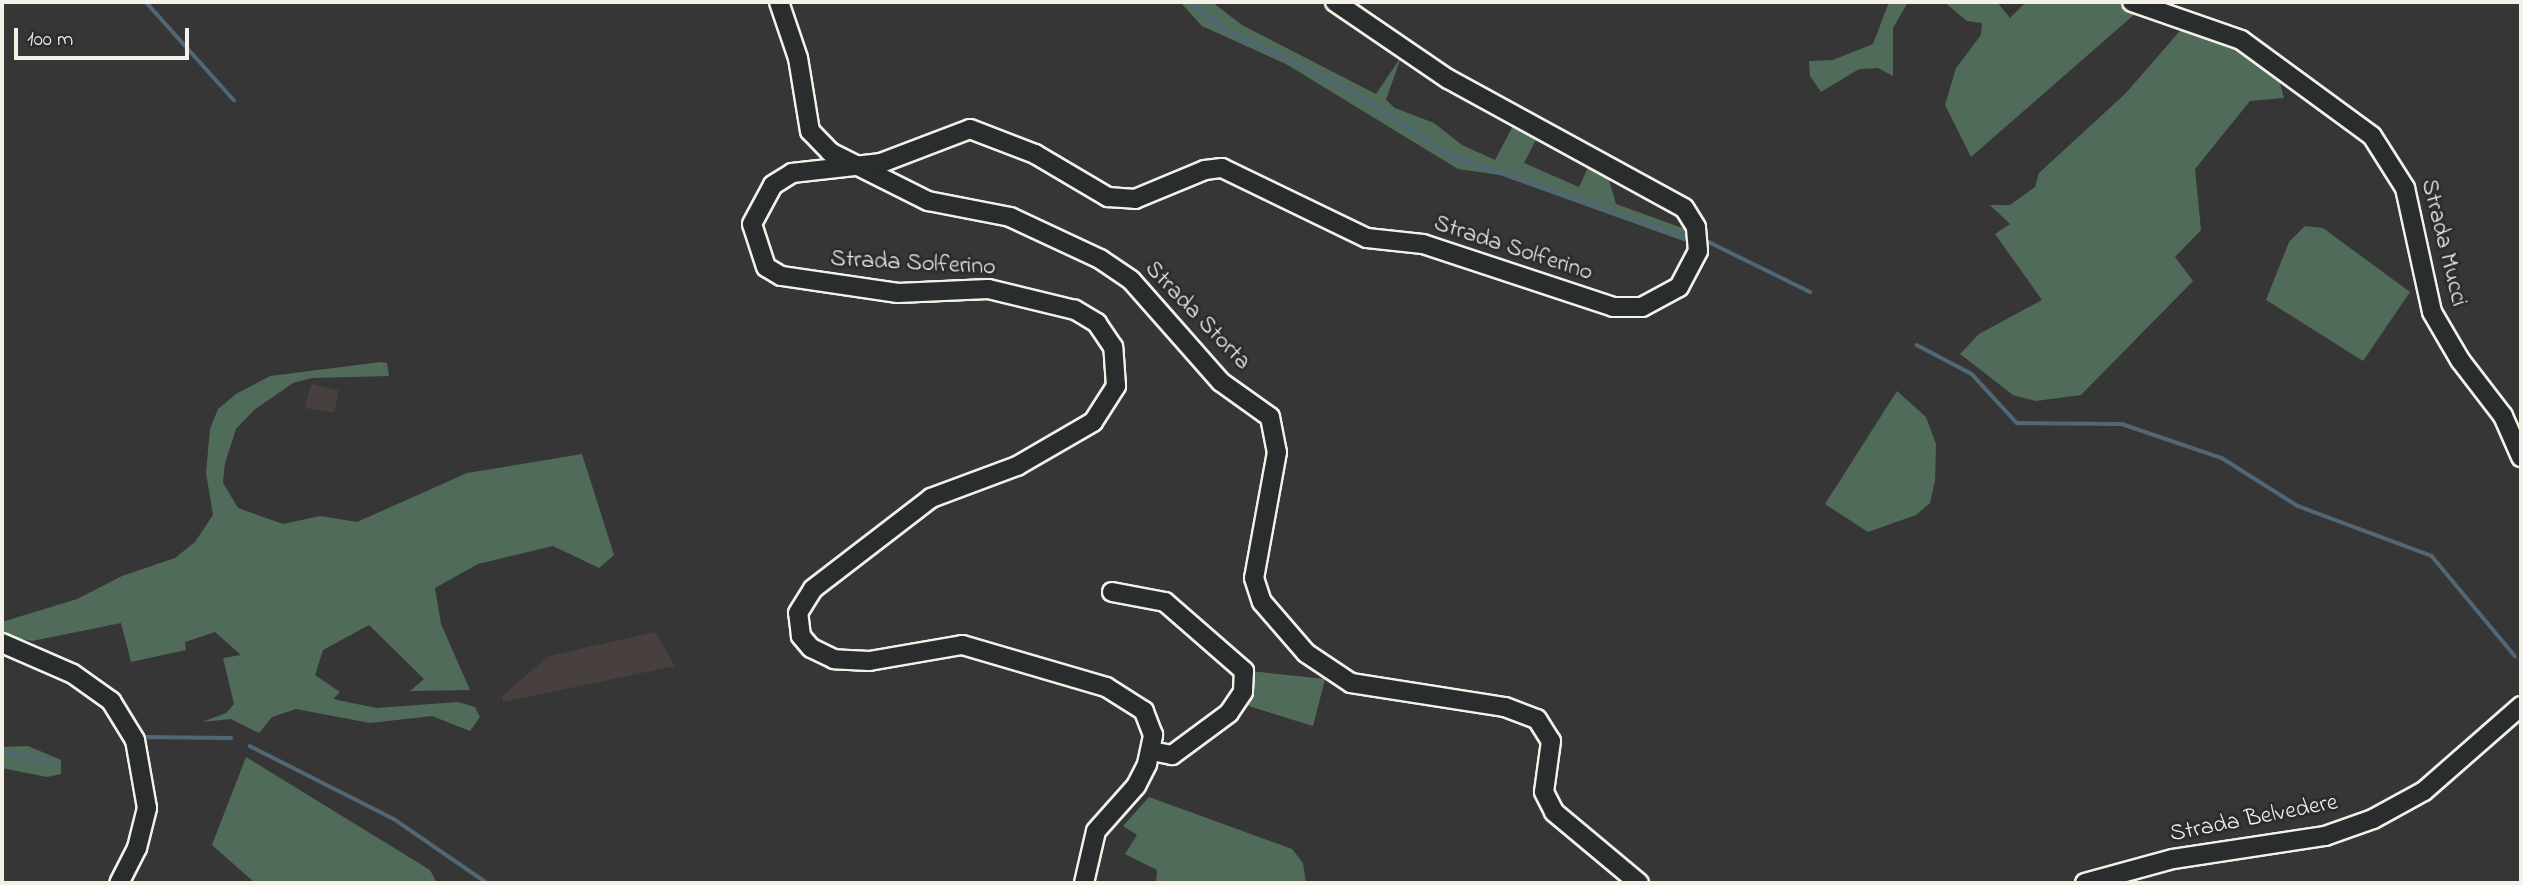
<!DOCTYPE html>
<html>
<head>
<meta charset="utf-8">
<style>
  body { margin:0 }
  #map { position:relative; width:2523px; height:885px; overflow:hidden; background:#373636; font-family:"Indie Flower",sans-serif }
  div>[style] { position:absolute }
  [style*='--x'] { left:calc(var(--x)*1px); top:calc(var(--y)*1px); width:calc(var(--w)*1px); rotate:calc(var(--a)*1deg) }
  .built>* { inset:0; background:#47403f }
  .green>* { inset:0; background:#506b59 }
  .stream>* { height:3.5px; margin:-1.75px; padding:0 1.75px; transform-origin:1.75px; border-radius:1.75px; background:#516775 }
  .roads { filter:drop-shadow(2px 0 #f4f1e8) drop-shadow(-2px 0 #f4f1e8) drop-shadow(0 2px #f4f1e8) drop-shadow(0 -2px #f4f1e8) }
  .minor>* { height:18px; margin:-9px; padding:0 9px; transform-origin:9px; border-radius:9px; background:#2a2d2e }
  span { translate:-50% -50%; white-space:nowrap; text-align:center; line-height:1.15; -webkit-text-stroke:6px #2a2d2e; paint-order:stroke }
  .street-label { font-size:24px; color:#f4f1e8 }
  .frame { position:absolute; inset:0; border:4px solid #f4f1e8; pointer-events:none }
  .scale { position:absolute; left:14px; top:28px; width:175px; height:32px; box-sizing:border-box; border:4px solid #f4f1e8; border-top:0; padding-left:9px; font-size:21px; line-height:24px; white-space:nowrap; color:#f4f1e8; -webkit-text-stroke:5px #2a2d2e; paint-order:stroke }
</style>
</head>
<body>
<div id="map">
  <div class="built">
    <i style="clip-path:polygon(311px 384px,339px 391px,334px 413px,305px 408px)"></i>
    <i style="clip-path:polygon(655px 632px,675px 666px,503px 702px,502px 696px,549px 656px)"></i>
  </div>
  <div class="green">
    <i style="clip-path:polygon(1180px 2px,1212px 2px,1242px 25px,1376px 94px,1401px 57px,1386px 100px,1395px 108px,1434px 123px,1462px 145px,1495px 160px,1515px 122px,1539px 134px,1524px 163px,1579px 187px,1591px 161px,1606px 170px,1616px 204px,1685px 229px,1689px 243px,1500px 175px,1458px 169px,1286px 64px,1202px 26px)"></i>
    <i style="clip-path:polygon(1889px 2px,1908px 2px,1893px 28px,1893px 76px,1878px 68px,1859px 69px,1821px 92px,1810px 76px,1809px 61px,1833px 60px,1873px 44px)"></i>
    <i style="clip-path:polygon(1944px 2px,1997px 2px,2010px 18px,2026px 2px,2119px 2px,2136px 13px,1971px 157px,1945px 105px,1956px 68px,1981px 35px,1982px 23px,1967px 21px)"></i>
    <i style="clip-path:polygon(2186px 24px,2276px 68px,2284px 98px,2250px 101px,2195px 169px,2201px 230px,2175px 257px,2193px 281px,2081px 395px,2036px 401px,2013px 395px,1960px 354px,1979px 334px,2042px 300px,1995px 234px,2010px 224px,1990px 205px,2010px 205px,2035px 187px,2039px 173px,2126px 93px)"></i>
    <i style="clip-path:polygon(2305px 226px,2323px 228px,2410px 292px,2363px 361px,2266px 300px,2289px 242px)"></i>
    <i style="clip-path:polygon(381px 362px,387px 363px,389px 376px,312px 378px,293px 383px,254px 410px,236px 429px,225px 463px,223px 483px,238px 508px,283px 524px,320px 516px,357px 522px,467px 473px,582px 454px,614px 555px,599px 568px,553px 546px,478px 564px,435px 588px,441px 624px,470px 690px,410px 691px,424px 679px,369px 625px,323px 650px,315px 675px,340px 692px,333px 699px,376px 708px,458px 702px,475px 707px,480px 717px,470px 731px,432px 716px,370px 723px,296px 709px,272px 717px,259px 733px,231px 719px,202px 722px,226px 713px,234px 704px,223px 658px,241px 655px,215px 632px,185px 642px,186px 650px,131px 662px,121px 623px,32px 641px,2px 635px,2px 622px,77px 599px,122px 576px,175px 558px,195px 542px,213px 515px,206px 473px,210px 429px,218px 409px,236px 394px,270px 376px)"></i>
    <i style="clip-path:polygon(1897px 391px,1926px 417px,1936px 444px,1935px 481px,1930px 503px,1916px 515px,1868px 532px,1825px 504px)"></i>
    <i style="clip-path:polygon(1250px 671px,1325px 679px,1313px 726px,1242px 704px)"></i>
    <i style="clip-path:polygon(28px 746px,61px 760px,61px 774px,47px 777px,2px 768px,2px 747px)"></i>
    <i style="clip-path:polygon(246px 757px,430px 870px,437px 883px,255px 883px,212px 845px)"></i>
    <i style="clip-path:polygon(1149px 797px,1292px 849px,1303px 863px,1306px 883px,1156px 883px,1157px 870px,1125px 854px,1137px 835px,1123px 826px)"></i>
  </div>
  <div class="stream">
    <i style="--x:146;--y:2;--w:132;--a:48.1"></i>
    <i style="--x:1192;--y:2;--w:43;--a:40.3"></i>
    <i style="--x:1225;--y:30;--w:135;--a:25.4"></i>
    <i style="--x:1347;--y:88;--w:125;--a:32.9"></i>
    <i style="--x:1452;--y:156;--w:252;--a:19.2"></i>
    <i style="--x:1709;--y:242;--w:113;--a:26.3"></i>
    <i style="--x:1917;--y:345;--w:62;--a:27.8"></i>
    <i style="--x:1972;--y:374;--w:67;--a:47.4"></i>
    <i style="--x:2017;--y:423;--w:105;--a:0.5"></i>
    <i style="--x:2122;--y:424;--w:106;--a:18.8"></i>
    <i style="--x:2222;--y:458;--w:90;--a:32.3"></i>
    <i style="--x:2298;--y:506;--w:143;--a:20.5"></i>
    <i style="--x:2432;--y:556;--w:130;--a:50.3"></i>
    <i style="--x:139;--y:737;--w:92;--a:0.6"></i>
    <i style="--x:250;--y:746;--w:161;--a:26.9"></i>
    <i style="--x:394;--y:819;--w:113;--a:34.5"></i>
    <i style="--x:2;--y:751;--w:56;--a:13.5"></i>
  </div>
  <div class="roads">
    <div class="minor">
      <i style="--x:779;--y:2;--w:59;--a:71.3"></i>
      <i style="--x:798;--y:58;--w:74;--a:80.7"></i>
      <i style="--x:810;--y:131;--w:29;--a:46"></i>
      <i style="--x:830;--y:152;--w:110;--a:26.6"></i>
      <i style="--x:928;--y:201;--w:84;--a:11"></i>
      <i style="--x:1010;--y:217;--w:99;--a:25"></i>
      <i style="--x:1100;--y:259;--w:37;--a:34"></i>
      <i style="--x:1131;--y:280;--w:136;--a:48.6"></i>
      <i style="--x:1221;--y:382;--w:60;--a:35.5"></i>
      <i style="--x:1270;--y:417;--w:36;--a:79"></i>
      <i style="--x:1277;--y:452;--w:128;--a:100.3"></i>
      <i style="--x:1254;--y:578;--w:25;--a:72"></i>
      <i style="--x:1262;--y:602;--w:67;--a:49.2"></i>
      <i style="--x:1306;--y:653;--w:54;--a:33.7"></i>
      <i style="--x:1351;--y:683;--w:156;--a:8.9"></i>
      <i style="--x:1505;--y:707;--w:34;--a:21"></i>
      <i style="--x:1537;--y:719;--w:26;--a:58"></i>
      <i style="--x:1551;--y:741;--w:51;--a:97.8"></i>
      <i style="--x:1544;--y:792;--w:22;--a:63"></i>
      <i style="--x:1554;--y:812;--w:111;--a:39.9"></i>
      <i style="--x:2132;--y:2;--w:115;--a:19.2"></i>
      <i style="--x:2241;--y:40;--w:162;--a:36.2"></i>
      <i style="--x:2372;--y:136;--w:62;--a:57.6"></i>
      <i style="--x:2405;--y:188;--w:127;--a:77.7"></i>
      <i style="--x:2432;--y:312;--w:56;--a:59.7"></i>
      <i style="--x:2460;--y:360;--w:71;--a:52.5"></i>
      <i style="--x:2503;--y:416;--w:45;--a:66.3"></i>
      <i style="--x:1112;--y:592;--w:54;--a:10.7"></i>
      <i style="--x:1165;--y:602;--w:105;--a:41.1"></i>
      <i style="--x:1244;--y:671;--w:21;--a:93"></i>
      <i style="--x:1243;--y:692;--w:25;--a:124"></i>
      <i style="--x:1229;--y:713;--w:71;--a:143.6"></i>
      <i style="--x:1172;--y:755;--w:21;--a:-169"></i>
      <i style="--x:2;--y:643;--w:77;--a:23.6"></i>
      <i style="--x:73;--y:674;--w:47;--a:35.4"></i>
      <i style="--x:111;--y:701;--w:46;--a:58.4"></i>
      <i style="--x:135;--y:740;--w:69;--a:80"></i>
      <i style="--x:147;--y:808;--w:41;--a:104"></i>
      <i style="--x:137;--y:848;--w:39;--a:117"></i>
      <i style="--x:1084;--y:883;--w:53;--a:-77"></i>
      <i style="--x:1096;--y:831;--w:60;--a:-48.4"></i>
      <i style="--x:1136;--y:786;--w:25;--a:-63"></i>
      <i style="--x:1147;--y:764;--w:30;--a:-78"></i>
      <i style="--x:1153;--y:735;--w:26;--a:-111"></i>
      <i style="--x:1144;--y:711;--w:45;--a:-147.7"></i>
      <i style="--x:1106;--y:687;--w:150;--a:-163.7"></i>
      <i style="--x:962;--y:645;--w:94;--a:170.2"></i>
      <i style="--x:869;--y:661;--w:35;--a:-177"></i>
      <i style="--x:834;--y:659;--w:25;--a:-154"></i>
      <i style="--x:811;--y:648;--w:16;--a:-130"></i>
      <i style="--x:801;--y:636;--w:23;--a:-97"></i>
      <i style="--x:798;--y:613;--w:28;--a:-58"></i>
      <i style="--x:813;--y:589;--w:149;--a:-37.6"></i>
      <i style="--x:931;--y:498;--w:92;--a:-20.4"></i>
      <i style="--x:1017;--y:466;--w:88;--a:-30.1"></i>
      <i style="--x:1093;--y:422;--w:43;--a:-57.4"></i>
      <i style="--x:1116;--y:386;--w:39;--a:-94"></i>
      <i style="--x:1113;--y:347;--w:29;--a:-124"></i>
      <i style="--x:1097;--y:323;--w:26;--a:-149"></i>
      <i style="--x:1075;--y:310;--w:89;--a:-166.4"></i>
      <i style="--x:988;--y:289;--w:90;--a:177.5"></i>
      <i style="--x:898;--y:293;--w:118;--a:-171.7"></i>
      <i style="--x:781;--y:276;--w:17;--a:-149"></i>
      <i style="--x:766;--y:267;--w:45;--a:-108"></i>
      <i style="--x:752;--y:224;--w:44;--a:-61.7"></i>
      <i style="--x:773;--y:185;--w:22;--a:-32"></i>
      <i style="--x:792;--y:173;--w:90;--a:-6.4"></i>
      <i style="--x:881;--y:163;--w:95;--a:-20.9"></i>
      <i style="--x:970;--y:129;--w:70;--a:21"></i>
      <i style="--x:1035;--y:154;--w:85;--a:30.5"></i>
      <i style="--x:1108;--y:197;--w:27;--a:4"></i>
      <i style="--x:1135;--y:199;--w:76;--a:-22.5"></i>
      <i style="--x:1205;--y:170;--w:17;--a:-7"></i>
      <i style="--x:1222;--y:168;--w:161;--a:25.8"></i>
      <i style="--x:1367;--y:238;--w:56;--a:6.1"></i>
      <i style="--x:1423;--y:244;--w:200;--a:18.3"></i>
      <i style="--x:1613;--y:307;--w:29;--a:0"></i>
      <i style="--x:1642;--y:307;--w:42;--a:-28.4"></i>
      <i style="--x:1679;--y:287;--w:41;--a:-62.2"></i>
      <i style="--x:1698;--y:251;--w:24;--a:-95"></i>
      <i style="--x:1696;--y:227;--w:22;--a:-122"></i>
      <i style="--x:1684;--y:208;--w:269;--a:-151.3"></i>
      <i style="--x:1448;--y:79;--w:137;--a:-145.7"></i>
      <i style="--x:2085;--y:883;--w:91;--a:-15.3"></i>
      <i style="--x:2173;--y:859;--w:154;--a:-8.6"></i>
      <i style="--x:2325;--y:836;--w:51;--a:-19.5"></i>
      <i style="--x:2373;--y:819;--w:58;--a:-28.8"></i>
      <i style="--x:2424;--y:791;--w:129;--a:-41.2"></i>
    </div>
  </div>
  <div class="street-label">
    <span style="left:2443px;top:243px;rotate:76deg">Strada Mucci</span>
    <span style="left:1513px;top:249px;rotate:18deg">Strada Solferino</span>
    <span style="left:913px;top:264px;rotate:3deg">Strada Solferino</span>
    <span style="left:1197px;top:316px;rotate:46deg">Strada Storta</span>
    <span style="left:2254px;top:819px;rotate:-11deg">Strada Belvedere</span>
  </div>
  <div class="frame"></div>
  <div class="scale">100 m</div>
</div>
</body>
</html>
